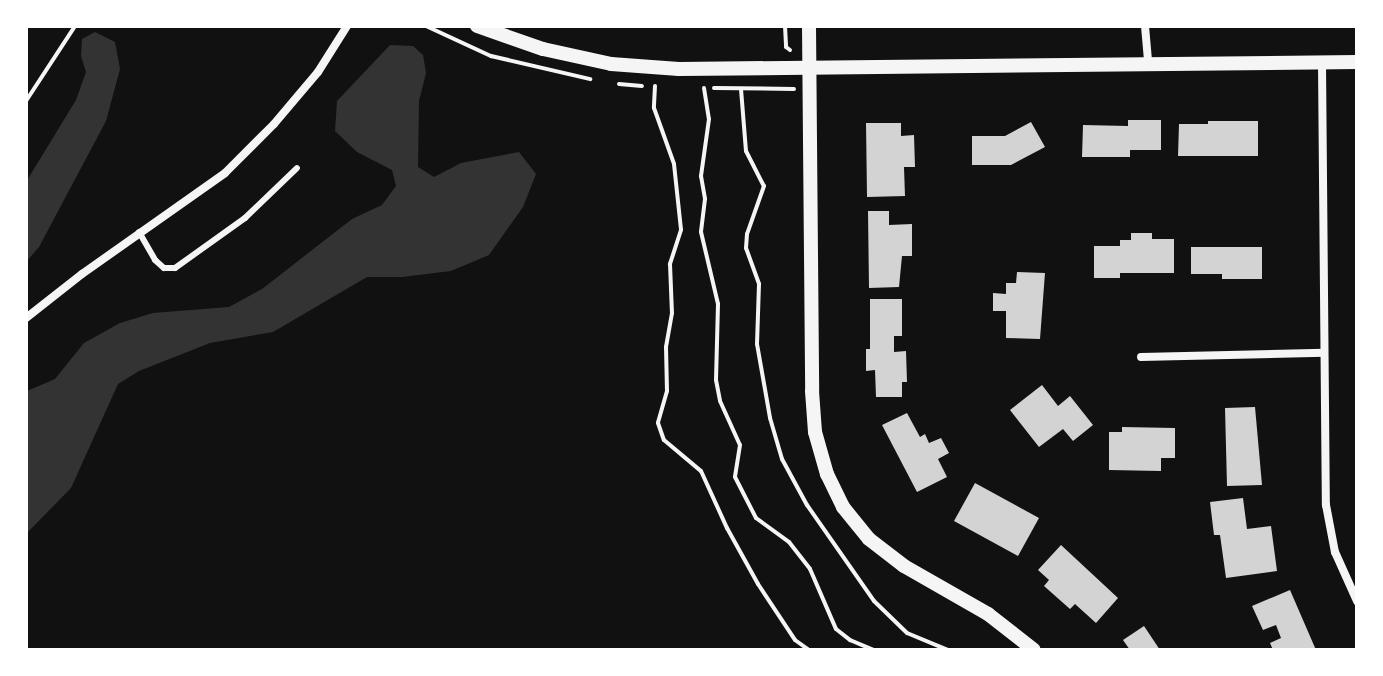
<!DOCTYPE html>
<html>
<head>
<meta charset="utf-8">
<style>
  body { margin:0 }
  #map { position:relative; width:1383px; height:676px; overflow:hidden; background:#111; font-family:"PT Sans Narrow",sans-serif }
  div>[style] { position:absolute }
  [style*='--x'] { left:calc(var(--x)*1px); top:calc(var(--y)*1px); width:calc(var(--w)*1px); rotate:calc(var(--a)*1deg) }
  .water>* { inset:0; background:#333 }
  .building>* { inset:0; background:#d3d3d3 }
  .path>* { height:4px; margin:-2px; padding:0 2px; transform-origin:2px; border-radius:2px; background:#f5f5f5 }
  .service>* { height:6px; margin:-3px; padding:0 3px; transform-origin:3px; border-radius:3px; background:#f5f5f5 }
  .minor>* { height:8px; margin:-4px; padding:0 4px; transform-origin:4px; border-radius:4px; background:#f5f5f5 }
  .tertiary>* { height:14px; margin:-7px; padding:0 7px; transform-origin:7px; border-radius:7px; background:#f5f5f5 }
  span { translate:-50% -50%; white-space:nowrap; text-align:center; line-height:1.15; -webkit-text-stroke:6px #fff; paint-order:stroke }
  .frame { position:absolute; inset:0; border:28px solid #fff; pointer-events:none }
</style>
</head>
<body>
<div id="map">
  <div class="water">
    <i style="clip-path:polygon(95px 32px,115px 42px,120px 69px,106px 121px,39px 247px,26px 262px,26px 182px,76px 100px,86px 72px,81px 56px,82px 39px)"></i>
    <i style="clip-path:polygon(390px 45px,413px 46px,423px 55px,426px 73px,419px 101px,418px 167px,434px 177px,461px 163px,519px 152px,536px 174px,523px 207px,489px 255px,451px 271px,402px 277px,367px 277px,273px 332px,210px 343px,139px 371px,118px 384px,71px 488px,26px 534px,27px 391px,55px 379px,84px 343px,120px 323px,153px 313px,229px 307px,262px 289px,352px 219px,382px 205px,396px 186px,392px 170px,357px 152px,335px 131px,337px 101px)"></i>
  </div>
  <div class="building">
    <i style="clip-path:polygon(1128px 120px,1161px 120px,1161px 150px,1130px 150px,1130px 157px,1082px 157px,1083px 125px,1128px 126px)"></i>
    <i style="clip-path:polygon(1208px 121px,1258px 121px,1258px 156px,1178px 156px,1179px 124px,1208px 124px)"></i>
    <i style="clip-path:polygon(1031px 122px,1045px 147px,1011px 165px,972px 165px,972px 136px,1005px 136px)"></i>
    <i style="clip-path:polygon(866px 123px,901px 123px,901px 136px,914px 135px,915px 167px,904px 167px,905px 196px,867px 197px)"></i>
    <i style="clip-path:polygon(868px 211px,889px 211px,889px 225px,912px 224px,912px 256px,902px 256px,899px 287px,869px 288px)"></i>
    <i style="clip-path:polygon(1131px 233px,1152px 233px,1152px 239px,1174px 239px,1174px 273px,1120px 273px,1120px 278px,1094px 278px,1094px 246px,1120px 246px,1120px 240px,1131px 240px)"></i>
    <i style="clip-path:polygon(1191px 247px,1262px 247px,1262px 279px,1222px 279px,1222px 274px,1191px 274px)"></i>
    <i style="clip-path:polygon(1017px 272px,1045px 273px,1040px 339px,1006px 338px,1006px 311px,993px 311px,993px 293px,1006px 294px,1006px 283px,1016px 283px)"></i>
    <i style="clip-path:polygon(870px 299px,902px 299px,902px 336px,894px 336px,894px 352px,906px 351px,907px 382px,902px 382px,902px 397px,876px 397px,875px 370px,866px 371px,866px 349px,870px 349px)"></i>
    <i style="clip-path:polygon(1042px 385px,1058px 406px,1070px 396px,1093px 425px,1073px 441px,1063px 429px,1039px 447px,1010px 410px)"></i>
    <i style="clip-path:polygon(1255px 407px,1262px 485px,1227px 486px,1225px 408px)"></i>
    <i style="clip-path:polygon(907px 413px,920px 437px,925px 434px,929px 443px,941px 438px,949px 453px,938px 459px,947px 477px,917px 492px,882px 425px)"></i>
    <i style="clip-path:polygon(1122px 427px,1175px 428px,1175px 458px,1161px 458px,1161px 471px,1109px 470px,1109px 432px,1122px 432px)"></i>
    <i style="clip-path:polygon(975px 483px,1039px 518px,1018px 556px,954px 521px)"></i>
    <i style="clip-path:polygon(1243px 498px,1247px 529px,1271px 526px,1277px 571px,1226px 578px,1220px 535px,1214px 535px,1210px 502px)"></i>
    <i style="clip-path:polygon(1061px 545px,1118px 598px,1096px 623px,1075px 604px,1070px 609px,1044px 586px,1049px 580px,1038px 570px)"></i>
    <i style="clip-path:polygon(1290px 590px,1316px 650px,1273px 650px,1270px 643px,1281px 638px,1276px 625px,1263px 630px,1252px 606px)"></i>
    <i style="clip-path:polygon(1144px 626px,1160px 650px,1130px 650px,1123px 640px)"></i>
  </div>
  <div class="path">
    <i style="--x:426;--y:26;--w:72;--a:24.8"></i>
    <i style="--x:491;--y:56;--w:102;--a:13.1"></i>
    <i style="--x:785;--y:26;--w:21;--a:87"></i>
    <i style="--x:786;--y:47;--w:5;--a:37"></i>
    <i style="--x:619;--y:84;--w:23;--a:5"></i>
    <i style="--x:655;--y:86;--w:22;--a:93"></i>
    <i style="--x:654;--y:108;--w:59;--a:70.3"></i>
    <i style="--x:674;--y:164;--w:66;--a:83.9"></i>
    <i style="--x:681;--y:230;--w:36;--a:108"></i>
    <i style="--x:670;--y:264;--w:49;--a:87.7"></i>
    <i style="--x:672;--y:313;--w:35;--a:100"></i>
    <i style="--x:666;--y:347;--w:44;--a:88.7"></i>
    <i style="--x:667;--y:391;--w:33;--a:106"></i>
    <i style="--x:658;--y:423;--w:18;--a:71"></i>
    <i style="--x:664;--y:440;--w:48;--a:40"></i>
    <i style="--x:701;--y:471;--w:63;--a:65.5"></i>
    <i style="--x:727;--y:528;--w:64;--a:61"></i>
    <i style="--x:758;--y:584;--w:67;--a:56.5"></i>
    <i style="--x:795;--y:640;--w:17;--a:36"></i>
    <i style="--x:704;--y:88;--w:31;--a:81"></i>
    <i style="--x:709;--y:119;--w:58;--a:98"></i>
    <i style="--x:701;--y:176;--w:23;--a:80"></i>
    <i style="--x:705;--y:199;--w:33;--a:97"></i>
    <i style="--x:701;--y:232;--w:74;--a:76.7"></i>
    <i style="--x:718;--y:304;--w:76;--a:91.5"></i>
    <i style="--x:716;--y:380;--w:21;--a:79"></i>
    <i style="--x:720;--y:401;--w:48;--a:65.6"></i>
    <i style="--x:740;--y:445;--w:32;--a:99"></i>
    <i style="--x:735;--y:477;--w:46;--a:62.9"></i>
    <i style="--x:756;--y:518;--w:41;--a:36"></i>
    <i style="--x:789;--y:542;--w:34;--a:52"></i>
    <i style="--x:810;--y:569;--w:65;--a:66.6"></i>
    <i style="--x:836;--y:629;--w:18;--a:38"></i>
    <i style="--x:850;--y:640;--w:26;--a:23"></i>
    <i style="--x:714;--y:88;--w:80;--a:0.7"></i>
    <i style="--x:741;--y:89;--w:62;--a:85.4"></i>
    <i style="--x:746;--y:151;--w:39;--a:63"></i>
    <i style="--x:764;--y:186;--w:51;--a:109.5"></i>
    <i style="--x:747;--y:234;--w:14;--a:94"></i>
    <i style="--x:746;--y:248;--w:38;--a:70"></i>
    <i style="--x:759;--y:284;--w:60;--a:91.9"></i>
    <i style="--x:757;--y:344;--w:75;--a:80"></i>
    <i style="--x:770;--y:418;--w:43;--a:73.7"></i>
    <i style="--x:782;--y:459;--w:52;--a:61.5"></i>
    <i style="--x:807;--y:505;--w:117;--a:55.1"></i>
    <i style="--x:874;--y:601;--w:46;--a:44.1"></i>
    <i style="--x:907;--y:633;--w:44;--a:22.5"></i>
    <i style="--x:26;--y:101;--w:90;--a:-56.8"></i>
  </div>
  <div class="service">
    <i style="--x:139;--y:232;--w:32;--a:60"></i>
    <i style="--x:155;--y:260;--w:12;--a:42"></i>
    <i style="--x:164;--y:268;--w:11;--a:0"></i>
    <i style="--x:175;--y:268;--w:86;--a:-35.5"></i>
    <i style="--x:245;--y:218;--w:72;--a:-43.9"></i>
  </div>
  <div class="minor">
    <i style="--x:1145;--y:26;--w:38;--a:85"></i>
    <i style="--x:1322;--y:63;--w:442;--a:89.5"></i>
    <i style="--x:1326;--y:505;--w:48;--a:79.2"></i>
    <i style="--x:1335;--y:552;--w:54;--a:65.8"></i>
    <i style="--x:26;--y:318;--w:71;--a:-38.2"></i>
    <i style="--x:82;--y:274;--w:175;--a:-35.2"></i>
    <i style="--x:225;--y:173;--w:69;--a:-45"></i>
    <i style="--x:274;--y:124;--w:68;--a:-49.8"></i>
    <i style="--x:318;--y:72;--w:54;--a:-57.8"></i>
    <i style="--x:1141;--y:357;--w:183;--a:-1.3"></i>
  </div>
  <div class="tertiary">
    <i style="--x:477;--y:26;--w:70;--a:19.2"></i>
    <i style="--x:543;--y:49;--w:70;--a:12.4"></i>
    <i style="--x:611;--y:64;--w:68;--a:4.2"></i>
    <i style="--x:679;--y:69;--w:678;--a:-0.59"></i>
    <i style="--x:809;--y:26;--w:365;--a:89.5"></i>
    <i style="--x:812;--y:391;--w:41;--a:85.8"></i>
    <i style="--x:815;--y:432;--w:44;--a:74.1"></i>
    <i style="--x:827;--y:474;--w:37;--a:64"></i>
    <i style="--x:843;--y:507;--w:41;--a:50.9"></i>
    <i style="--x:869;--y:539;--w:44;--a:37.6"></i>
    <i style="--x:904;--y:566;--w:97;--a:29.7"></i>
    <i style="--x:988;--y:614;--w:58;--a:38"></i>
  </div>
  <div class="frame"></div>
</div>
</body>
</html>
